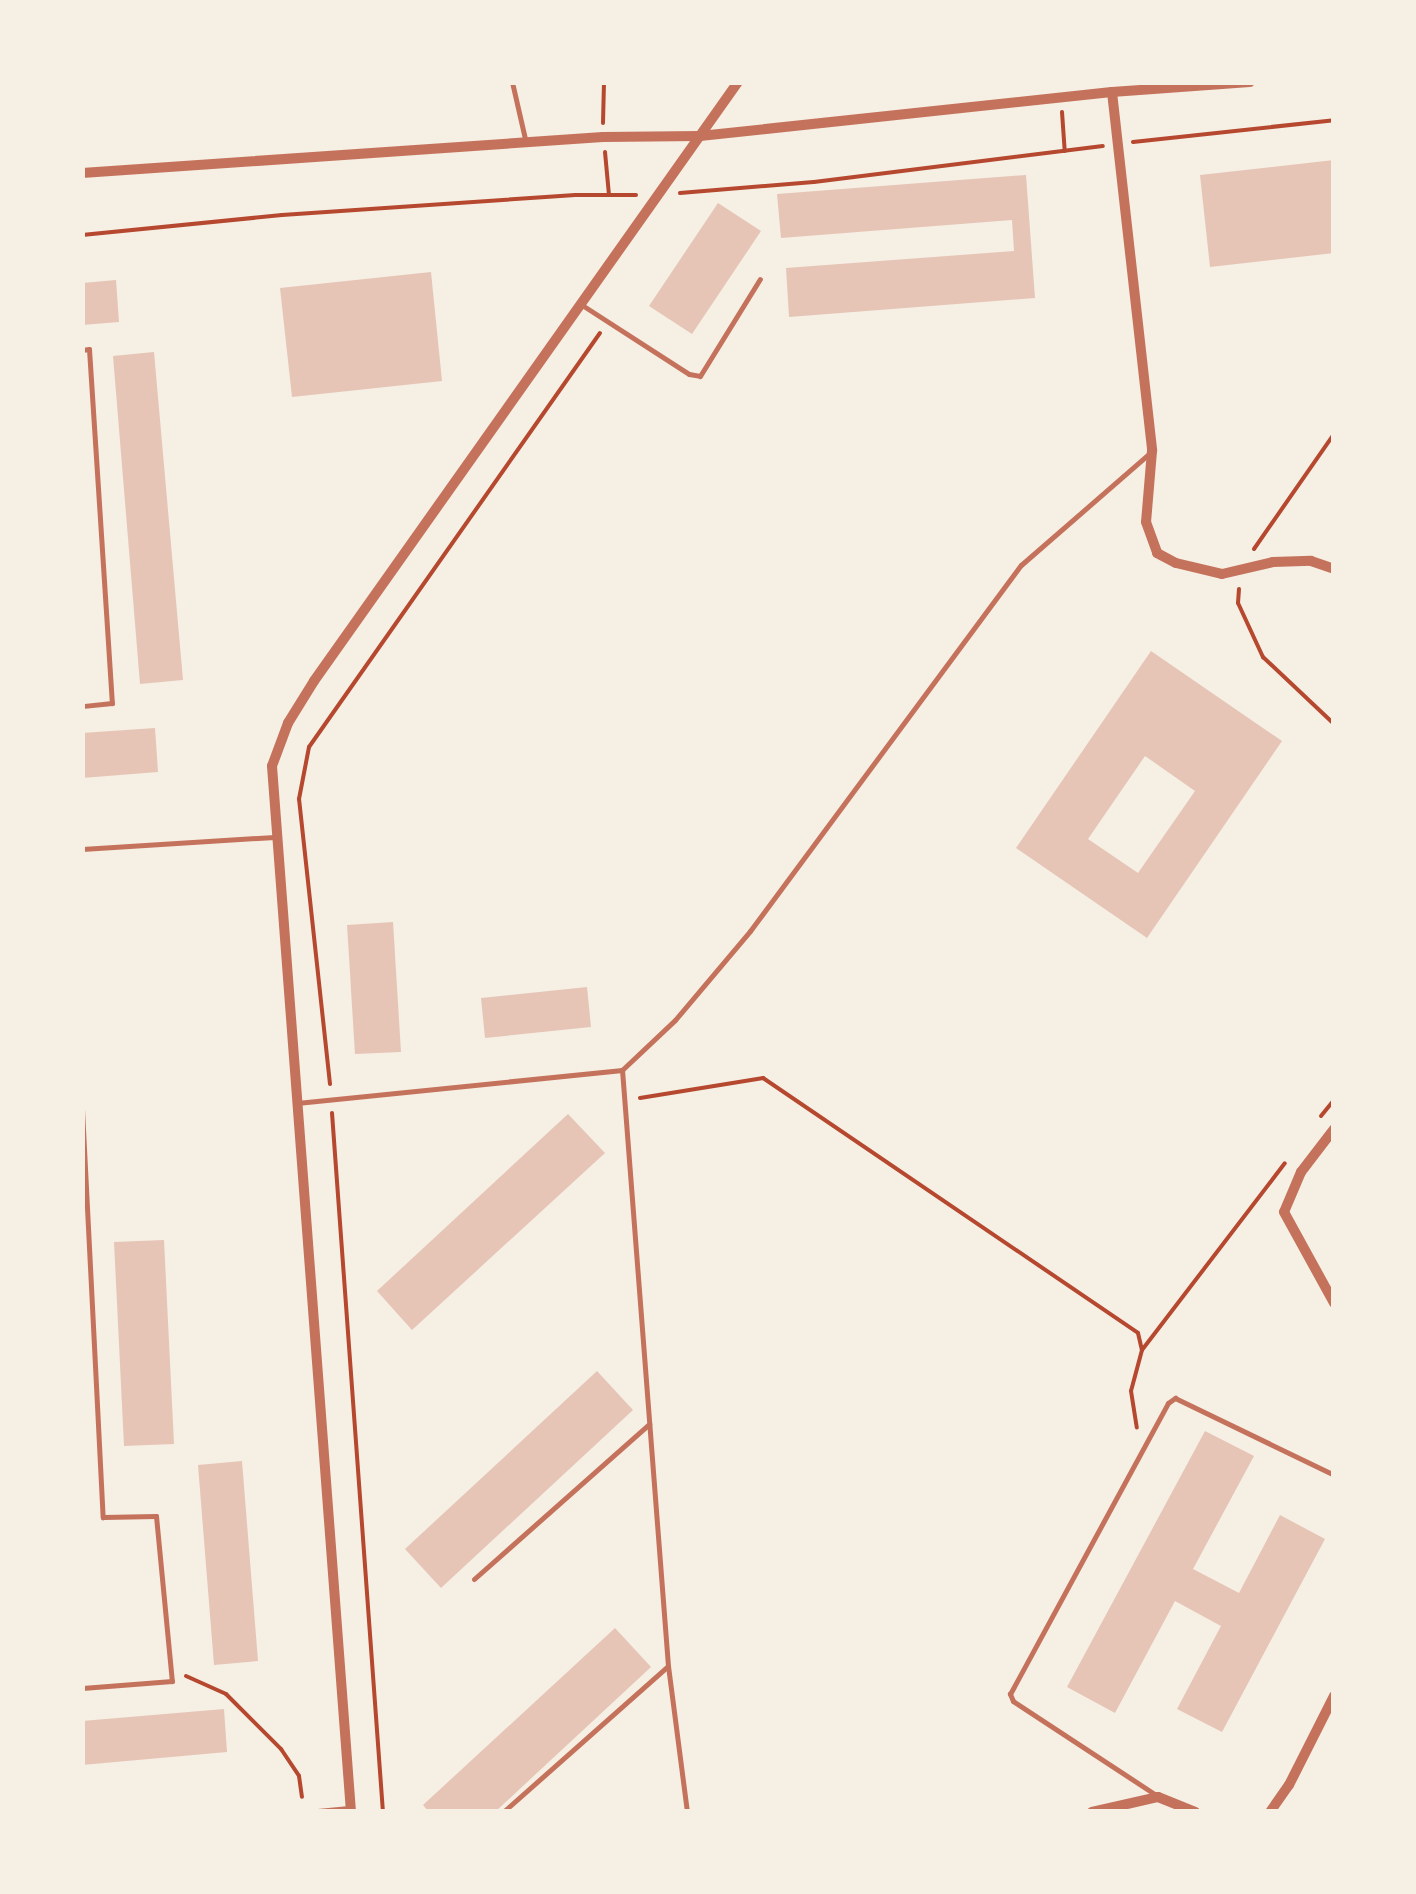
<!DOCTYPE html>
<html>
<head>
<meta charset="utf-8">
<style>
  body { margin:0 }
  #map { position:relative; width:1416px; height:1894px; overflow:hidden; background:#f6efe4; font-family:Mulish,sans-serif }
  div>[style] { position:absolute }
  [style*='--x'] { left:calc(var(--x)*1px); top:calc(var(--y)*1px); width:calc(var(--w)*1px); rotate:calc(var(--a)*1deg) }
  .building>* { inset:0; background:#e6c5b7 }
  .path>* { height:4px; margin:-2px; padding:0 2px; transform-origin:2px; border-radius:2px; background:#b5482f }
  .service>* { height:5px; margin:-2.5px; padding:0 2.5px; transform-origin:2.5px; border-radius:2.5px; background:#c5725c }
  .minor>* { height:10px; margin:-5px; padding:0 5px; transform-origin:5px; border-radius:5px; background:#c5725c }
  span { translate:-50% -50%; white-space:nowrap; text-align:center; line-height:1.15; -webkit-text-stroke:10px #f6efe4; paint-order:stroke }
  .frame { position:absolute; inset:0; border:85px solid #f6efe4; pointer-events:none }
</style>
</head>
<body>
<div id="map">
  <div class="building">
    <i style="clip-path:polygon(1334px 160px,1334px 253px,1210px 267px,1200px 175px)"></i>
    <i style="clip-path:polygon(1026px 175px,1035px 298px,789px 317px,786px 268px,1014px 251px,1012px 220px,781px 238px,777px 194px)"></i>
    <i style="clip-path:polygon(718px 203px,761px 231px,692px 334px,649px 306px)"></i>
    <i style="clip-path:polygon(431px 272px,442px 381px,292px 397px,280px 288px)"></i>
    <i style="clip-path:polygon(116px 280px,119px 322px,82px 325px,82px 283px)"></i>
    <i style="clip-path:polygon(154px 352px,183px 680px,140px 684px,113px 356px)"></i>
    <i style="clip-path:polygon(evenodd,1151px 651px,1282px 741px,1147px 938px,1016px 848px,1151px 651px,1145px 756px,1195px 791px,1138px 873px,1088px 839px,1145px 756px)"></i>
    <i style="clip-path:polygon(155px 728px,158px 772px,82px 778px,82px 733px)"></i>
    <i style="clip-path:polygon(393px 922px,401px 1052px,355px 1054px,347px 925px)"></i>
    <i style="clip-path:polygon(587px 987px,591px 1027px,485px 1038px,481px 998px)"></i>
    <i style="clip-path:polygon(568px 1114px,605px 1153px,412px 1330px,377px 1291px)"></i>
    <i style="clip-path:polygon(164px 1240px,174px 1444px,124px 1446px,114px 1242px)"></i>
    <i style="clip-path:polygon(597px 1371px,633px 1410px,441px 1588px,405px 1549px)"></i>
    <i style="clip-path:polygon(1205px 1431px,1254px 1456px,1193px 1569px,1239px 1593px,1280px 1515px,1325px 1539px,1222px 1732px,1177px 1709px,1221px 1626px,1175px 1601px,1115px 1713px,1067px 1687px)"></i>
    <i style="clip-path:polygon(242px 1461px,258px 1661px,214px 1665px,198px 1465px)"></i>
    <i style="clip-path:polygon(615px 1628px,651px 1667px,495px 1812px,429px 1812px,423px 1805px)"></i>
    <i style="clip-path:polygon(224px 1709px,227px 1752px,82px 1765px,82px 1721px)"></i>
  </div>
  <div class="path">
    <i style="--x:1062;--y:112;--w:39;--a:86"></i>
    <i style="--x:603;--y:123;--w:41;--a:-88.6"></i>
    <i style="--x:1133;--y:142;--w:202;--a:-6.2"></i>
    <i style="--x:605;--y:152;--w:43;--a:84.7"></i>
    <i style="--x:680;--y:193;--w:134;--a:-4.7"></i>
    <i style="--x:814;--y:182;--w:291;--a:-7.1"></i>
    <i style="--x:82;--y:235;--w:201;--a:-5.7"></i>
    <i style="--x:282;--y:215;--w:294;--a:-3.9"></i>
    <i style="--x:575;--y:195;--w:61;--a:0"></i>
    <i style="--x:1254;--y:549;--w:140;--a:-55.2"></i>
    <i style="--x:1239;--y:589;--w:14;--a:94"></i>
    <i style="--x:1238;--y:603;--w:60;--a:65.2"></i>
    <i style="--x:1263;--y:657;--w:98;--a:43.3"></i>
    <i style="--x:330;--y:1084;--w:287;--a:-96.2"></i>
    <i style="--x:299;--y:799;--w:53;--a:-79.1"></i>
    <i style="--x:309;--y:747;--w:506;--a:-54.9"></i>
    <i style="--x:640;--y:1098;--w:125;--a:-9.2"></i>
    <i style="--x:763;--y:1078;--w:453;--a:34.2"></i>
    <i style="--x:1138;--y:1333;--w:17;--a:77"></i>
    <i style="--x:1142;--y:1350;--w:42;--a:105"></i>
    <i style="--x:1131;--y:1391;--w:37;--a:81"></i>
    <i style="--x:332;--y:1113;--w:701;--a:85.83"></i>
    <i style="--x:1321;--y:1116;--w:21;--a:-51"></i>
    <i style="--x:1142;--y:1350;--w:235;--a:-52.6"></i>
    <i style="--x:186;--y:1676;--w:44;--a:24.2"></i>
    <i style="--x:226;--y:1694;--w:78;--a:45"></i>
    <i style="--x:281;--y:1749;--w:32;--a:56"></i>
    <i style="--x:299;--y:1776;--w:21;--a:82"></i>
  </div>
  <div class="service">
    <i style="--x:512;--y:82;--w:63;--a:77.1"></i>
    <i style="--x:582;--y:305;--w:127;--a:32.8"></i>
    <i style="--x:689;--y:374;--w:11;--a:10"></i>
    <i style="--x:700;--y:376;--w:114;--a:-58.3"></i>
    <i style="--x:82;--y:350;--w:7;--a:-8"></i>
    <i style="--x:89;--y:349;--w:355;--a:86.3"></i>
    <i style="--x:112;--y:703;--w:30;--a:174"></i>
    <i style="--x:82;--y:849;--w:193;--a:-3.6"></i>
    <i style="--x:297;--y:1103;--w:327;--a:-5.8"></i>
    <i style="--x:82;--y:1109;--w:409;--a:87.1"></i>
    <i style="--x:103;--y:1517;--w:53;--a:-1.1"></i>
    <i style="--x:156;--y:1516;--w:166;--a:84.5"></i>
    <i style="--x:172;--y:1681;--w:90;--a:175.6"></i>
    <i style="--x:474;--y:1579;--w:234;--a:-41.5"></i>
    <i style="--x:1156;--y:1795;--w:171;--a:-146.7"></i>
    <i style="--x:1013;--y:1701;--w:8;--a:-113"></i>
    <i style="--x:1010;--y:1694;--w:331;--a:-61.5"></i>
    <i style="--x:1168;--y:1403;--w:9;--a:-36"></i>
    <i style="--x:1175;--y:1398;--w:177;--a:25.8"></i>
    <i style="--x:307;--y:1812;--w:42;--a:-5.4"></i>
    <i style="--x:503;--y:1812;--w:220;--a:-41.5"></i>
    <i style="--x:687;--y:1812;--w:147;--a:-97.4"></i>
    <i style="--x:668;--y:1666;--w:598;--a:-94.41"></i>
    <i style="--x:622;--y:1070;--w:73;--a:-43.3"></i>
    <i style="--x:675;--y:1020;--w:116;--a:-49.9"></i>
    <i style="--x:750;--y:931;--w:455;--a:-53.5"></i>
    <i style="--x:1021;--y:565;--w:172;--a:-41"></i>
  </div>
  <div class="minor">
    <i style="--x:1112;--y:92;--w:361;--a:83.6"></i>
    <i style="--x:1152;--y:451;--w:71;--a:94.8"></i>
    <i style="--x:1146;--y:522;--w:33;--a:70"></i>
    <i style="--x:1157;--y:553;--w:21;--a:28"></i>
    <i style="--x:1176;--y:563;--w:47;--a:13.4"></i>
    <i style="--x:1222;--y:574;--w:52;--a:-13.2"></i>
    <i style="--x:1273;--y:562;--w:38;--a:-2"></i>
    <i style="--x:1311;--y:561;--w:24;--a:19"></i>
    <i style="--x:82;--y:173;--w:522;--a:-3.95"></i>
    <i style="--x:603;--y:137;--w:97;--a:-0.6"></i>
    <i style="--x:700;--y:136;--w:414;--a:-6.1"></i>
    <i style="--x:1112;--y:92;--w:138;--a:-4.1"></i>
    <i style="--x:1334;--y:1129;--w:54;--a:127.5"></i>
    <i style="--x:1301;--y:1172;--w:43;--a:113"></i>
    <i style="--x:1284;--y:1212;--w:104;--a:61.2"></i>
    <i style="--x:351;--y:1812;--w:1049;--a:-94.32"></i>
    <i style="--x:272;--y:766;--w:46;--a:-69.6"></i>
    <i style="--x:288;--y:723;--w:49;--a:-58.2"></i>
    <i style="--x:314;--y:681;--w:734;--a:-54.71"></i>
    <i style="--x:1092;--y:1812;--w:68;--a:-12.8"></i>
    <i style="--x:1158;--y:1797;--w:40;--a:22"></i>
    <i style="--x:1270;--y:1812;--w:33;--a:-55"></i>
    <i style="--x:1289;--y:1785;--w:100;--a:-63.2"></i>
  </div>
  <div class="frame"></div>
</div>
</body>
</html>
